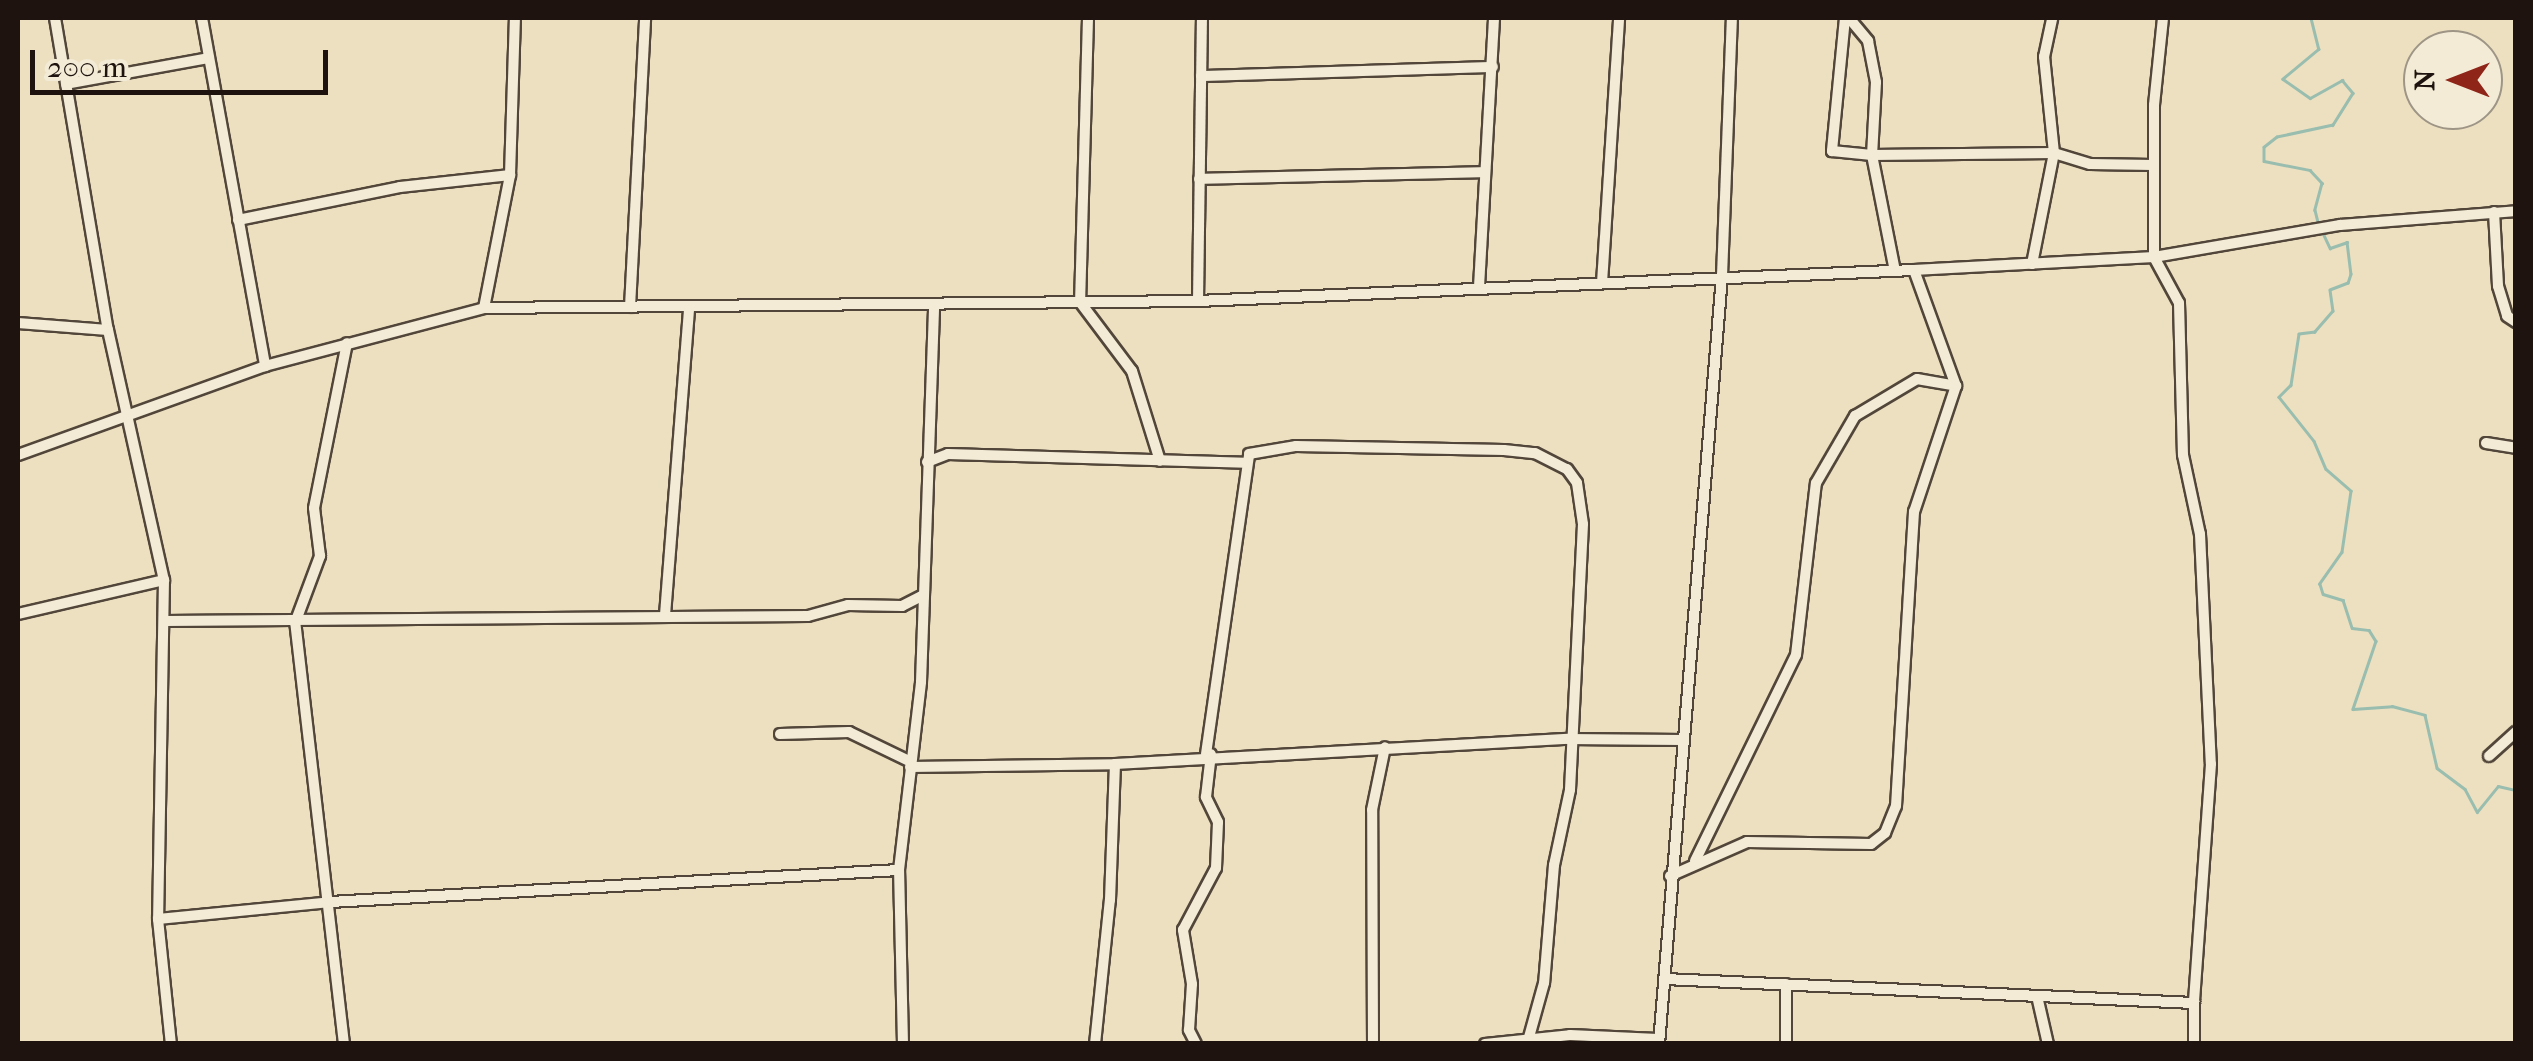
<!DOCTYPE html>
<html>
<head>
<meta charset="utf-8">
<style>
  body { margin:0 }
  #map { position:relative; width:2533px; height:1061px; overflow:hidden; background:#ece0c0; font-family:"IM FELL French Canon",serif }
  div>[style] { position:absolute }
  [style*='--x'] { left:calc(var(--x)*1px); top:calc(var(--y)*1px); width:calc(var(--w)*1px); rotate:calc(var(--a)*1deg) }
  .stream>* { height:2.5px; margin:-1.25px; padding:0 1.25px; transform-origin:1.25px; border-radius:1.25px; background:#99bdaf }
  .roads { filter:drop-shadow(2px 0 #52463a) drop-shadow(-2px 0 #52463a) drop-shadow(0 2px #52463a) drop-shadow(0 -2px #52463a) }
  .minor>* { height:10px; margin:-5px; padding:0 5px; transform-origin:5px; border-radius:5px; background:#f3ebd6 }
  span { translate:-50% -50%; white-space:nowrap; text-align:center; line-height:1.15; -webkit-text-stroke:8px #f3ebd6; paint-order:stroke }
  .frame { position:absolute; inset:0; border:20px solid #1e130e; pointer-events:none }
  .north { position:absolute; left:2403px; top:30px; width:100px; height:100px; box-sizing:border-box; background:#f3ebd6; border:2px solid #9e9586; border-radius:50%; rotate:270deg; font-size:28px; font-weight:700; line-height:40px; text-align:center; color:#1e130e }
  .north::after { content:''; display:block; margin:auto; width:35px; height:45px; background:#8f2418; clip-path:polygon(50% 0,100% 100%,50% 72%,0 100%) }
  .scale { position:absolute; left:30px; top:50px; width:298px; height:45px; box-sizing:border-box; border:5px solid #1e130e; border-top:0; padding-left:12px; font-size:30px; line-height:35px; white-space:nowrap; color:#1e130e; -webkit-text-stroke:8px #f3ebd6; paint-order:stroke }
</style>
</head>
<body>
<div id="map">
  <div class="stream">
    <i style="--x:2311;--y:18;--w:32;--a:76"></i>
    <i style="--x:2319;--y:49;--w:47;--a:140.2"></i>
    <i style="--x:2283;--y:79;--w:33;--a:35"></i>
    <i style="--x:2310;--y:98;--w:37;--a:-29"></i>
    <i style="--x:2342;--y:80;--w:17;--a:50"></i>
    <i style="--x:2353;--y:93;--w:38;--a:122"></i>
    <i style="--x:2333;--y:125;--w:57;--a:167.9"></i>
    <i style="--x:2277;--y:137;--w:16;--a:142"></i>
    <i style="--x:2264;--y:147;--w:14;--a:90"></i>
    <i style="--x:2264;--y:161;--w:47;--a:11.1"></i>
    <i style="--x:2310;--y:170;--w:18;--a:47"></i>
    <i style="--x:2322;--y:183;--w:28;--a:105"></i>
    <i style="--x:2315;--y:210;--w:16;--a:76"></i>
    <i style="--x:2323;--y:233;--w:17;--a:65"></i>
    <i style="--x:2330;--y:248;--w:18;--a:-19"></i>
    <i style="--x:2347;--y:242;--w:32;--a:83"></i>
    <i style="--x:2351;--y:274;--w:9;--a:108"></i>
    <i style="--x:2348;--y:283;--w:19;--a:159"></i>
    <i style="--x:2330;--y:290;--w:21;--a:82"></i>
    <i style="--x:2333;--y:311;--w:28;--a:131"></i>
    <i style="--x:2315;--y:332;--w:16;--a:173"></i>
    <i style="--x:2299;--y:334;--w:52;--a:98.9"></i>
    <i style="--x:2291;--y:385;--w:17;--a:135"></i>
    <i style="--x:2279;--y:397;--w:56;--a:51.5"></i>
    <i style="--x:2314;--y:441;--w:30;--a:67"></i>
    <i style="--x:2326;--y:469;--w:33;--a:41"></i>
    <i style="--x:2351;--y:491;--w:62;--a:98.4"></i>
    <i style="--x:2342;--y:552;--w:39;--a:125"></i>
    <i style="--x:2320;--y:584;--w:10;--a:73"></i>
    <i style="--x:2323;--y:594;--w:21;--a:17"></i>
    <i style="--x:2343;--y:600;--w:29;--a:72"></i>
    <i style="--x:2352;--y:628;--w:17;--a:7"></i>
    <i style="--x:2369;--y:630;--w:13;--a:58"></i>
    <i style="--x:2376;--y:641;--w:72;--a:108.7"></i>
    <i style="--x:2353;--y:709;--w:39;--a:-4"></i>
    <i style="--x:2392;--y:706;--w:34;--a:15"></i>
    <i style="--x:2425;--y:715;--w:54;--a:77.2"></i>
    <i style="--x:2437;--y:768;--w:35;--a:37"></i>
    <i style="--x:2465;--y:789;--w:26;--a:62"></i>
    <i style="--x:2477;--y:812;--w:33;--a:-51"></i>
    <i style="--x:2498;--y:786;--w:18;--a:13"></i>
  </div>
  <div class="roads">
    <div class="minor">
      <i style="--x:55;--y:18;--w:316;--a:80.4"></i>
      <i style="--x:108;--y:330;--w:256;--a:77.4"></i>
      <i style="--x:164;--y:580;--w:339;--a:91"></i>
      <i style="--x:158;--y:919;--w:126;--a:84.1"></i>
      <i style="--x:202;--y:18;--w:354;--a:79.7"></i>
      <i style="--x:1088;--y:18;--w:284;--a:91.6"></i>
      <i style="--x:1080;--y:302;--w:86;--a:53"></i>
      <i style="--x:1132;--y:371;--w:94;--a:72.7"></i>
      <i style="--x:1845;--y:18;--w:134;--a:95.6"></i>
      <i style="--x:1832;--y:151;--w:40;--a:5.7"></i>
      <i style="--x:1872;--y:155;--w:118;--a:78.8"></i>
      <i style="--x:1849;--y:18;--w:30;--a:50"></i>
      <i style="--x:1868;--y:41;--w:42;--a:79"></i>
      <i style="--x:1876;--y:82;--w:73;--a:93.1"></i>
      <i style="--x:1872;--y:155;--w:182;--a:-0.6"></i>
      <i style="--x:2054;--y:153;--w:38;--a:17"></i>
      <i style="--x:2090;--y:164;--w:63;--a:0.9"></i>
      <i style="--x:2163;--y:18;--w:87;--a:95.9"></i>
      <i style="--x:2154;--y:105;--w:152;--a:90"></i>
      <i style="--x:2154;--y:257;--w:52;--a:61.5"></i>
      <i style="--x:2179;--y:303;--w:152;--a:88.5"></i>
      <i style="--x:2183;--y:455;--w:81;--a:77.9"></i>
      <i style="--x:2200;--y:534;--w:230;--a:87.3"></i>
      <i style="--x:2211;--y:764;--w:240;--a:94.1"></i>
      <i style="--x:1201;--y:76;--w:292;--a:-1.8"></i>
      <i style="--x:66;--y:84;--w:145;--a:-10.3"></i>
      <i style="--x:1199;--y:179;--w:286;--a:-1.4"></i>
      <i style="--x:2494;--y:212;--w:74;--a:86.9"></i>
      <i style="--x:2498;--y:286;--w:31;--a:73"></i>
      <i style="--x:2507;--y:316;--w:11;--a:34"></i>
      <i style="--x:238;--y:220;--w:165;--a:-11.5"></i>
      <i style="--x:400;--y:187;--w:111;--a:-6.2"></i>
      <i style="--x:2032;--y:264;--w:113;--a:-78.8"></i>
      <i style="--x:2054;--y:153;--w:97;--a:-95.9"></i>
      <i style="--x:2044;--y:57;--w:40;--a:-78"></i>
      <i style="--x:1602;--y:283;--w:266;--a:-86.3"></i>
      <i style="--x:1479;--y:287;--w:269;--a:-86.8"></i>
      <i style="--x:1198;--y:301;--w:283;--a:-89.2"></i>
      <i style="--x:630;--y:307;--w:289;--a:-87"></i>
      <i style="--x:484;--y:308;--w:136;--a:-78.9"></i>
      <i style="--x:510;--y:175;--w:157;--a:-88.2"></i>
      <i style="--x:18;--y:323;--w:90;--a:4.4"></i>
      <i style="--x:2486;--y:443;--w:30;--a:9"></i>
      <i style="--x:18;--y:455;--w:263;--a:-19.8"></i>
      <i style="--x:265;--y:366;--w:227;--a:-14.8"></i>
      <i style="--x:484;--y:308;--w:714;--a:-0.56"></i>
      <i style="--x:1198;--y:301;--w:717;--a:-2.48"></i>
      <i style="--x:1914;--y:270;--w:240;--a:-3.1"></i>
      <i style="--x:2154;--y:257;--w:189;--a:-9.8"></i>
      <i style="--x:2340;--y:225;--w:177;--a:-4.5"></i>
      <i style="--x:927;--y:462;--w:22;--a:-21"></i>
      <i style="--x:948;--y:454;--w:297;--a:1.7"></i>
      <i style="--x:18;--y:614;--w:150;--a:-13.1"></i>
      <i style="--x:665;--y:615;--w:309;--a:-85.5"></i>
      <i style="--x:165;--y:621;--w:643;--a:-0.45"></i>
      <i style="--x:808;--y:616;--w:41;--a:-15.4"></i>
      <i style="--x:848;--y:605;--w:54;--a:1.1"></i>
      <i style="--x:902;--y:606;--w:22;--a:-27"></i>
      <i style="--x:780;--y:734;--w:69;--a:-1.7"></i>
      <i style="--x:849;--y:732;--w:69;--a:25.8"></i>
      <i style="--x:1206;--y:754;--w:303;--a:-81.8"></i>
      <i style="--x:1249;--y:454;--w:48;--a:-9.7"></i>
      <i style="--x:1296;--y:446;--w:208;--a:1.1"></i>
      <i style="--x:1504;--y:450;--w:31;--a:6"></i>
      <i style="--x:1535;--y:453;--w:36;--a:27"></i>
      <i style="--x:1567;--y:469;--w:17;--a:54"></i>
      <i style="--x:1577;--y:483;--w:41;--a:81.7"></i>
      <i style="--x:1583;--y:524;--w:266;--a:92.8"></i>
      <i style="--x:1570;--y:790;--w:77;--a:102"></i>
      <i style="--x:1554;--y:865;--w:118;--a:94.8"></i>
      <i style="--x:1544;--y:983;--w:56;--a:105.5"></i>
      <i style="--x:2489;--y:756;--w:36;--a:-42"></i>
      <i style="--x:910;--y:767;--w:205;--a:-0.8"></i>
      <i style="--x:1115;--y:764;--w:454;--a:-3.2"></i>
      <i style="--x:1568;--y:739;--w:115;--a:0.5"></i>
      <i style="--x:1695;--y:861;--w:229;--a:-63.9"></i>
      <i style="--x:1796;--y:655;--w:173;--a:-83.4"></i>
      <i style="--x:1816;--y:483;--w:78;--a:-59.8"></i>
      <i style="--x:1855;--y:416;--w:72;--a:-30.8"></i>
      <i style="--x:1917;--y:379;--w:40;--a:10"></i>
      <i style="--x:1670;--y:876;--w:84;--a:-23.8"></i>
      <i style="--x:1747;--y:842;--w:124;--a:0.9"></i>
      <i style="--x:1871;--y:844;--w:18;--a:-38"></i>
      <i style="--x:1885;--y:833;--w:29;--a:-68"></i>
      <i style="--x:1896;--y:806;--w:295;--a:-86.5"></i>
      <i style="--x:1914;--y:512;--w:133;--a:-71.6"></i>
      <i style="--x:1956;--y:386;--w:123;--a:-109.9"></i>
      <i style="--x:158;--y:919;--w:173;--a:-5.6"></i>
      <i style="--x:330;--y:902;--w:570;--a:-3.22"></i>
      <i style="--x:1665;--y:979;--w:530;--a:2.6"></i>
      <i style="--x:2194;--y:1003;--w:41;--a:90"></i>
      <i style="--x:2037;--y:996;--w:49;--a:77.1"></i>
      <i style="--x:344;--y:1044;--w:424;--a:-96.6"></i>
      <i style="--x:295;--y:623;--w:72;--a:-69.5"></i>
      <i style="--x:320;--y:556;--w:48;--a:-97.1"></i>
      <i style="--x:314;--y:508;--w:168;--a:-78.7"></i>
      <i style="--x:903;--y:1044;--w:174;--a:-91.3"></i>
      <i style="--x:899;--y:870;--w:189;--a:-83.3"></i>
      <i style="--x:921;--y:682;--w:375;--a:-88"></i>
      <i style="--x:1095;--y:1044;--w:145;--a:-84.1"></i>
      <i style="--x:1110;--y:900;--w:136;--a:-87.9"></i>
      <i style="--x:1196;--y:1044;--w:16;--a:-117"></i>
      <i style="--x:1189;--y:1030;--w:46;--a:-86.3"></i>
      <i style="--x:1192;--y:984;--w:55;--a:-99.5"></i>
      <i style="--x:1183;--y:930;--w:70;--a:-62"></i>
      <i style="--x:1216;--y:868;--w:46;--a:-87.5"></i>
      <i style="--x:1218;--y:822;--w:28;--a:-116"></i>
      <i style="--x:1206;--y:797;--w:43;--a:-83.4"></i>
      <i style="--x:1373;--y:1044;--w:234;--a:-90.2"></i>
      <i style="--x:1372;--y:810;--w:64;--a:-78.3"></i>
      <i style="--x:1485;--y:1044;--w:85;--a:-6"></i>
      <i style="--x:1570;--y:1035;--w:88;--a:2.6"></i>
      <i style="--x:1659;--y:1044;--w:771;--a:-85.31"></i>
      <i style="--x:1722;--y:276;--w:258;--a:-87.8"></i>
      <i style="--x:1786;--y:1044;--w:60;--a:-90"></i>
    </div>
  </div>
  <div class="frame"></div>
  <div class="north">N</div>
  <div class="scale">200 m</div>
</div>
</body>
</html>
